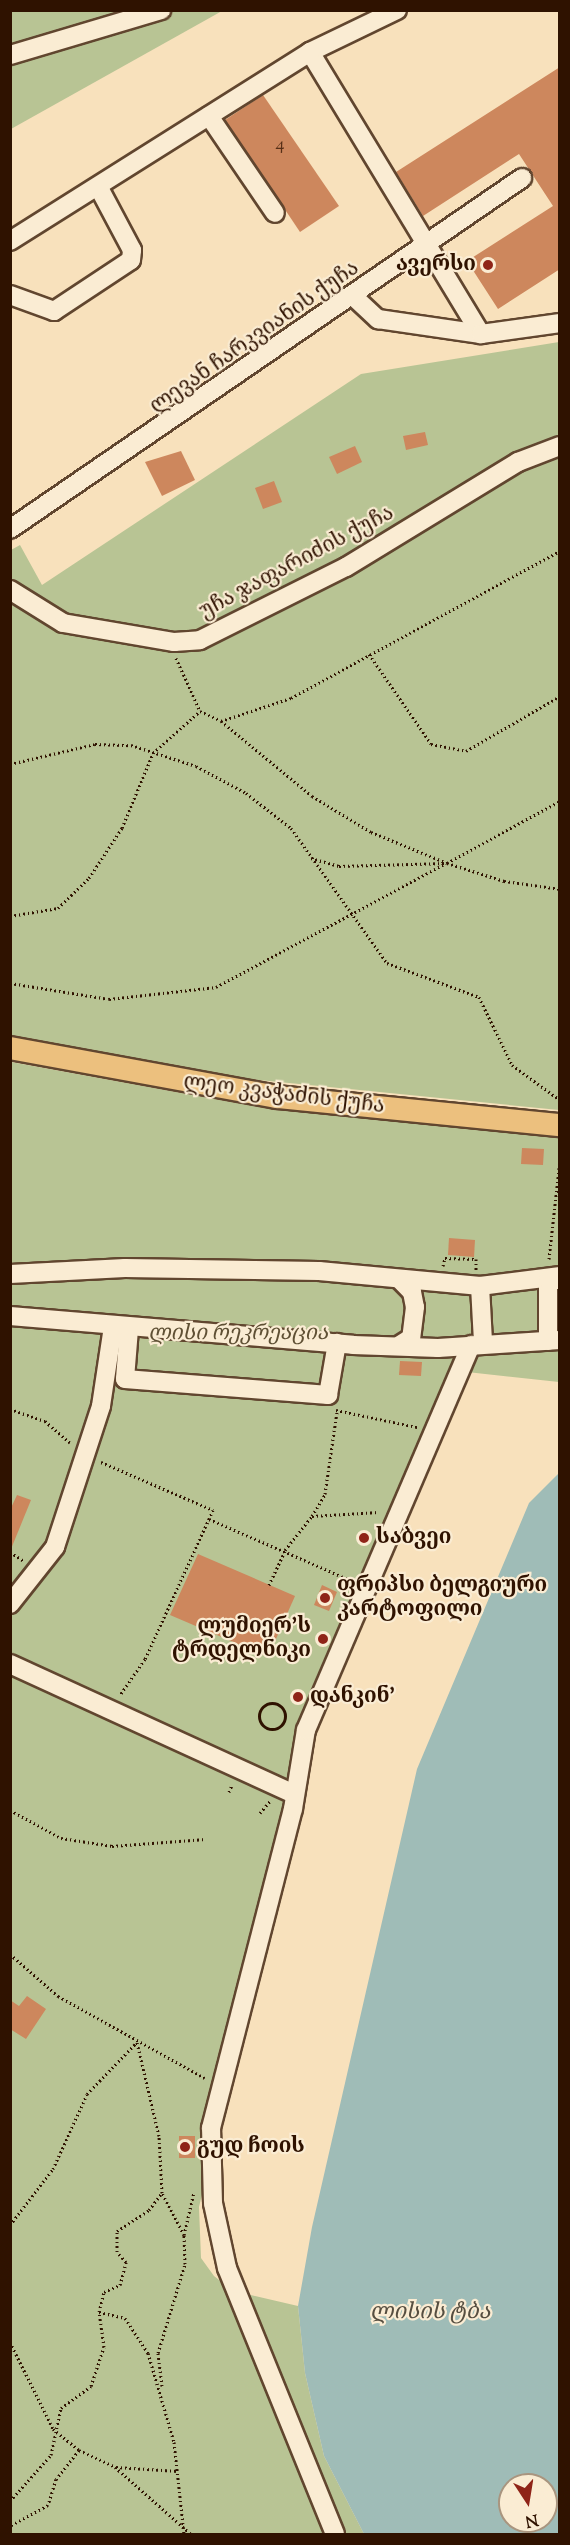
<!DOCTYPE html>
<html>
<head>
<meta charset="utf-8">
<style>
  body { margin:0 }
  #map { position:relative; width:570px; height:2545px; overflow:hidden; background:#f8e1bc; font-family:"Sorts Mill Goudy","Noto Serif Georgian",serif }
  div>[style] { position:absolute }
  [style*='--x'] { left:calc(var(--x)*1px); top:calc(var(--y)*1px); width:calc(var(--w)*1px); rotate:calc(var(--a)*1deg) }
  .green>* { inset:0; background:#b8c494 }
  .water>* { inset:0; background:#9fbcb7 }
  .building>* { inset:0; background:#cd875d }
  .path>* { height:3px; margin-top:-1.5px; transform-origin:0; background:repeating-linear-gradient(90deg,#2f1200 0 1.5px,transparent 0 4.5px) }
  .path>.ring { margin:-1.5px; padding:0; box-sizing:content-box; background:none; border:3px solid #2f1200; border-radius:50% }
  .roads { filter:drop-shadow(2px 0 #61462f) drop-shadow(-2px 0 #61462f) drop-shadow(0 2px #61462f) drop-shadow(0 -2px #61462f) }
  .minor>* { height:18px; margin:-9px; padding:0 9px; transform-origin:9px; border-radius:9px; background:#faecd3 }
  .major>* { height:22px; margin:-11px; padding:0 11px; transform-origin:11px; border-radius:11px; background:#ecc07e }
  .dots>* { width:16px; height:16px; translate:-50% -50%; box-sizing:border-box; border:3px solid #faecd3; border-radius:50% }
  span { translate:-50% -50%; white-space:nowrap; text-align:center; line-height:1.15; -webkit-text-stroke:4.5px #faecd3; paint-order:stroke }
  .number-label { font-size:18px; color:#562f17 }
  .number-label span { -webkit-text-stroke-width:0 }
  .poi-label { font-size:21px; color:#2f1200; font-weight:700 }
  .right { translate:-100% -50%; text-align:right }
  .left { translate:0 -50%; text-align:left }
  .street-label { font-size:21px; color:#2f1200 }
  .park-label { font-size:21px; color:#5f5034; font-style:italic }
  .water-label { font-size:22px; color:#564e40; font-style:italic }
  .frame { position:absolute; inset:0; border:12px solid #2f1200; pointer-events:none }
  .north { position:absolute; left:498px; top:2473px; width:60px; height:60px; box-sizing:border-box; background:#faecd3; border:2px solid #a9957f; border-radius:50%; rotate:168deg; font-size:16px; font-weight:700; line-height:24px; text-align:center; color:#2f1200 }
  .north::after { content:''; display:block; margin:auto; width:21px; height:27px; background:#8f2418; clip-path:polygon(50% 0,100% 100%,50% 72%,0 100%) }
</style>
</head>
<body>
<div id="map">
  <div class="green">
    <i style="clip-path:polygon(11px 10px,222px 11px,11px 129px)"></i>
    <i style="clip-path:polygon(559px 342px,559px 1110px,230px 1077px,11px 1035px,11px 550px,20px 545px,42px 585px,361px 374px)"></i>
    <i style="clip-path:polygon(11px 1062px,264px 1108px,559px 1136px,559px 1382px,467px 1372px,317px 1721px,199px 2207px,201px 2258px,214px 2276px,233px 2291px,298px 2306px,305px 2373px,324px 2456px,364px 2534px,11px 2534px)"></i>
  </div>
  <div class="water">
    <i style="clip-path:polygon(evenodd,559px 1473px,559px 2534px,364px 2534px,324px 2456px,305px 2373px,298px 2306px,312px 2227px,417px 1769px,529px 1503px,559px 1473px,510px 2485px,546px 2485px,546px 2521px,510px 2521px,510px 2485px)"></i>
  </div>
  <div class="building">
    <i style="clip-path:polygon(560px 67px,560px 269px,498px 309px,467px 261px,553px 206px,519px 154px,423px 216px,396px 172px)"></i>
    <i style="clip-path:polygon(263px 95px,339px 206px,300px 232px,225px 120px)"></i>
    <i style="clip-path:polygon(425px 432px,428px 445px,406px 450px,403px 436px)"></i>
    <i style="clip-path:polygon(355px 446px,362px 462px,337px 474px,329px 457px)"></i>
    <i style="clip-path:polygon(181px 451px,195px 480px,162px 496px,145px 462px)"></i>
    <i style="clip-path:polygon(274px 481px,282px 502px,263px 509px,255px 488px)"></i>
    <i style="clip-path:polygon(522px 1148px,544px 1149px,543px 1165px,521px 1164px)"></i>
    <i style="clip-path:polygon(449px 1238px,475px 1240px,474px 1257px,448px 1255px)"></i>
    <i style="clip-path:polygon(400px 1361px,422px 1362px,421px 1376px,399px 1375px)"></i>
    <i style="clip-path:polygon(17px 1495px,31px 1500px,11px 1549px,10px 1510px)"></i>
    <i style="clip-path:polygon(198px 1554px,295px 1596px,268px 1657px,170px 1615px)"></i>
    <i style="clip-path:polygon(322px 1585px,337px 1592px,329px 1611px,314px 1605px)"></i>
    <i style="clip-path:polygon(27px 1996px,46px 2009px,26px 2039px,10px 2029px,10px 2000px,19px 2006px)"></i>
    <i style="clip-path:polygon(179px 2136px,195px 2136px,195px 2158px,179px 2158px)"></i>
  </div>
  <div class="path">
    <i style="--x:369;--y:654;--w:109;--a:55.4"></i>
    <i style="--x:431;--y:744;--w:36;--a:11"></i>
    <i style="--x:466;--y:751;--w:109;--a:-30.3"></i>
    <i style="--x:176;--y:658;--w:58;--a:65.6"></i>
    <i style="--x:200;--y:711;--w:23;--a:25"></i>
    <i style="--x:221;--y:721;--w:118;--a:39.5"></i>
    <i style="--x:312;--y:796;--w:69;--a:31.4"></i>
    <i style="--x:371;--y:832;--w:82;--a:22.2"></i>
    <i style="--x:447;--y:863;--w:129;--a:-28.8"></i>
    <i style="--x:221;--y:721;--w:74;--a:-18.2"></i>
    <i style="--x:291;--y:698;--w:307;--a:-28.7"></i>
    <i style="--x:10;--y:764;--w:87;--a:-13.2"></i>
    <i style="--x:95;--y:744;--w:36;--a:2"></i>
    <i style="--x:131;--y:745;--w:68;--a:17.9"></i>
    <i style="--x:196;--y:766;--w:57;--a:28.4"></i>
    <i style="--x:246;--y:793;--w:57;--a:37.9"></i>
    <i style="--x:291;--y:828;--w:166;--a:54.6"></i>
    <i style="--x:387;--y:963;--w:98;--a:20.3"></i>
    <i style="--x:479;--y:997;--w:76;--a:64.1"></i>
    <i style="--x:512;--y:1065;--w:59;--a:36.1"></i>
    <i style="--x:311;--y:858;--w:29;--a:16"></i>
    <i style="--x:339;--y:866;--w:108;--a:-1.6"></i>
    <i style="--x:447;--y:863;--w:60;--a:17.5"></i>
    <i style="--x:504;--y:881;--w:57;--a:8.1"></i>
    <i style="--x:10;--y:916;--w:49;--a:-9.5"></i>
    <i style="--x:58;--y:908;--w:43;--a:-44.1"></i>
    <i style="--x:89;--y:878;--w:60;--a:-56.6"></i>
    <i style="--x:122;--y:828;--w:81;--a:-67.5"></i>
    <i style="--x:153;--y:753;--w:63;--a:-41.8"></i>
    <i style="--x:10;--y:983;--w:100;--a:9.2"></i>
    <i style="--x:109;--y:999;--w:108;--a:-6.4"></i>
    <i style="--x:216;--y:987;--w:261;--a:-28.3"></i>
    <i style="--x:549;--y:1259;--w:100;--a:-83.7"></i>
    <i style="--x:443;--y:1266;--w:8;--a:-76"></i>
    <i style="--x:445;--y:1258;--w:31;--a:2"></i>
    <i style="--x:476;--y:1259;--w:11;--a:90"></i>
    <i style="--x:10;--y:1409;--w:37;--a:19"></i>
    <i style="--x:45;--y:1421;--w:33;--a:41"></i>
    <i style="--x:336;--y:1410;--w:83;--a:11.9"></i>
    <i style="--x:101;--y:1462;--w:122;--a:23.2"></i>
    <i style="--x:213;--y:1510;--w:164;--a:114.5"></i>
    <i style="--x:145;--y:1659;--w:44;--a:124.8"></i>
    <i style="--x:312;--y:1516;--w:26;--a:-59"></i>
    <i style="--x:325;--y:1494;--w:83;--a:-81.7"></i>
    <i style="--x:209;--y:1519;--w:154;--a:23.4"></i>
    <i style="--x:10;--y:1552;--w:17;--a:33"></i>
    <i style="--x:269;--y:1585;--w:38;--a:-65"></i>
    <i style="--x:285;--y:1550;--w:43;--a:-51.5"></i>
    <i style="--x:312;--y:1516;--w:67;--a:-3.4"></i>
    <i class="ring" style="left:259px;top:1703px;width:23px;height:23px"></i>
    <i style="--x:229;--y:1792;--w:8;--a:-67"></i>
    <i style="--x:10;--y:1810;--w:58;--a:28.8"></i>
    <i style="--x:61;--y:1838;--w:52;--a:8.9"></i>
    <i style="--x:112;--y:1846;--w:94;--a:-4.3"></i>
    <i style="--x:260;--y:1813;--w:16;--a:-50"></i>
    <i style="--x:10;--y:1954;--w:64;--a:41.2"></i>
    <i style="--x:58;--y:1996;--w:168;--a:29.2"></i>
    <i style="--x:10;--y:2225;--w:71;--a:-52.5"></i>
    <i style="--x:53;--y:2169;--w:82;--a:-65.6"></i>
    <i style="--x:87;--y:2094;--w:72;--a:-46.1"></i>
    <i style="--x:184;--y:2235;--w:44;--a:-76.9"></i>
    <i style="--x:99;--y:2312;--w:27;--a:13"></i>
    <i style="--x:125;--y:2318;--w:42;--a:56.7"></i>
    <i style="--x:148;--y:2353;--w:93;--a:73.7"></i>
    <i style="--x:174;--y:2442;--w:93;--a:83.8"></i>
    <i style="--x:10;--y:2342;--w:97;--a:63.7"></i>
    <i style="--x:53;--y:2429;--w:33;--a:39"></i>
    <i style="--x:79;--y:2450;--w:37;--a:128"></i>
    <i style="--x:56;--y:2479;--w:27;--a:107"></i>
    <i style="--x:48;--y:2505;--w:43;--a:151.1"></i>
    <i style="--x:162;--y:2386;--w:33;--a:-97"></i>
    <i style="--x:158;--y:2353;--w:93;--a:-73.1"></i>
    <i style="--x:185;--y:2264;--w:29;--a:-92"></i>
    <i style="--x:184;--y:2235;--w:47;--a:-117.6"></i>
    <i style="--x:79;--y:2450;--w:40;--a:25"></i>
    <i style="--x:115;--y:2467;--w:101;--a:41.4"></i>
    <i style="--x:116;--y:2467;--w:62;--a:3.7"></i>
    <i style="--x:10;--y:2501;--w:62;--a:-48.3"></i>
    <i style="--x:51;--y:2455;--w:48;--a:-78"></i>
    <i style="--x:61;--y:2408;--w:37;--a:-36"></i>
    <i style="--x:91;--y:2386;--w:41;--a:-71.6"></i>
    <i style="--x:104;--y:2347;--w:35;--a:-98"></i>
    <i style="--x:99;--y:2312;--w:21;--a:-76"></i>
    <i style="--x:104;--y:2292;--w:17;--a:-24"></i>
    <i style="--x:120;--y:2285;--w:24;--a:-75"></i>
    <i style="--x:126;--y:2262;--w:13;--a:-132"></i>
    <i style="--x:117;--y:2252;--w:21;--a:-90"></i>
    <i style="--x:117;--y:2231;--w:38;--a:-33"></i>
    <i style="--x:149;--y:2210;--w:21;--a:-53"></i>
    <i style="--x:162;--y:2193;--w:57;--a:-93"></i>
    <i style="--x:159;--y:2136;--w:97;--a:-103.2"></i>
  </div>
  <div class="roads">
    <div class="minor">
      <i style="--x:397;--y:10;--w:97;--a:154.2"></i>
      <i style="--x:310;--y:52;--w:330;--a:58.8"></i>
      <i style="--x:10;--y:55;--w:158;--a:-16.6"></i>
      <i style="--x:209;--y:116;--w:117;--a:55.8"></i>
      <i style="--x:10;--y:241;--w:355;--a:-32.2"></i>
      <i style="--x:10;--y:295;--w:47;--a:20"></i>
      <i style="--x:54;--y:311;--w:92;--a:-33.5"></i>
      <i style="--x:131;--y:260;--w:10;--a:-84"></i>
      <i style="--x:132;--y:250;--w:72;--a:-118"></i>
      <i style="--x:354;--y:297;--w:33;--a:43"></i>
      <i style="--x:378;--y:319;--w:104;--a:8.3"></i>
      <i style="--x:481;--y:334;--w:80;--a:-7.9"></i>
      <i style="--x:10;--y:529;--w:621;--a:-34.43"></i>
      <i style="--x:10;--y:590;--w:62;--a:31.9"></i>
      <i style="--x:63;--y:623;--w:113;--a:9.7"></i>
      <i style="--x:174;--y:642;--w:26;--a:-4"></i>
      <i style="--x:200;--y:640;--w:163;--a:-26.6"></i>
      <i style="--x:346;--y:567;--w:202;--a:-31.4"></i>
      <i style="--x:518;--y:462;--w:45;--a:-20.9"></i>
      <i style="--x:10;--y:1274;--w:115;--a:-3"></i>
      <i style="--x:125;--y:1268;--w:194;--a:0.9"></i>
      <i style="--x:319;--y:1271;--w:162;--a:5.3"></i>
      <i style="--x:480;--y:1286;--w:81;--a:-7.1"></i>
      <i style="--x:400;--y:1280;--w:17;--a:45"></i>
      <i style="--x:412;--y:1292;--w:15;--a:79"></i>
      <i style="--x:415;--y:1307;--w:31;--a:97"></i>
      <i style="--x:411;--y:1338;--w:13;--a:148"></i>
      <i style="--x:480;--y:1286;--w:56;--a:86.9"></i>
      <i style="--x:10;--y:1316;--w:344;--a:4.8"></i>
      <i style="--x:353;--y:1345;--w:85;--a:2"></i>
      <i style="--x:438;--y:1348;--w:122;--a:-3.8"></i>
      <i style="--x:129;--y:1329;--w:50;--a:94.6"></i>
      <i style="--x:125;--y:1379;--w:204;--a:4.5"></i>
      <i style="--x:328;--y:1395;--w:53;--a:-80.2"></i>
      <i style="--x:548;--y:1341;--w:61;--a:-90"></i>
      <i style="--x:548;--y:1280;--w:10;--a:0"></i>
      <i style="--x:10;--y:1604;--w:73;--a:-51.7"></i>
      <i style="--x:55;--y:1547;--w:148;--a:-71.9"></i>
      <i style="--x:101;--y:1406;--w:80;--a:-81.4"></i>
      <i style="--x:10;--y:1664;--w:310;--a:24.6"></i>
      <i style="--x:335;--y:2534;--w:287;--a:-112.1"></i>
      <i style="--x:227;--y:2268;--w:66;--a:-102.2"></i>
      <i style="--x:213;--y:2203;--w:75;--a:-91.5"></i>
      <i style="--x:211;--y:2128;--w:329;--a:-75.6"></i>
      <i style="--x:293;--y:1809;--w:80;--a:-80.7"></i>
      <i style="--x:306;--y:1730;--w:419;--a:-66.8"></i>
    </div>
    <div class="major">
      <i style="--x:10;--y:1048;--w:271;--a:10.4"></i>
      <i style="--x:277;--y:1097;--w:284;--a:5.7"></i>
    </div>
  </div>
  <div class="dots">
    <i style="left:488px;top:265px;background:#8f2418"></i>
    <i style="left:364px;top:1538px;background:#8f2418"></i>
    <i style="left:325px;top:1598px;background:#8f2418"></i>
    <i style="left:323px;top:1639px;background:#8f2418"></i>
    <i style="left:298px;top:1697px;background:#8f2418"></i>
    <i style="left:185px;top:2147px;background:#8f2418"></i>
  </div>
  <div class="number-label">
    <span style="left:280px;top:145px">4</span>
  </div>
  <div class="poi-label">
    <span class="right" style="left:476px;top:265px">ავერსი</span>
    <span class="left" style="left:376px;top:1538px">საბვეი</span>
    <span class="left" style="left:337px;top:1598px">ფრიპსი ბელგიური<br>კარტოფილი</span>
    <span class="right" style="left:311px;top:1639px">ლუმიერ'ს<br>ტრდელნიკი</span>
    <span class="left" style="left:310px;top:1697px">დანკინ'</span>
    <span class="left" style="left:197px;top:2147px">გუდ ჩოის</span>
  </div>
  <div class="street-label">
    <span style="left:255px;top:338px;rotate:-35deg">ლევან ჩარკვიანის ქუჩა</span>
    <span style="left:297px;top:563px;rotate:-28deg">უჩა ჯაფარიძის ქუჩა</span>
    <span style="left:284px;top:1095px;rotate:7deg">ლეო კვაჭაძის ქუჩა</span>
  </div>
  <div class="park-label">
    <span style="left:238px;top:1334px">ლისი რეკრეაცია</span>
  </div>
  <div class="water-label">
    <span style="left:430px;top:2314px">ლისის ტბა</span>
  </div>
  <div class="frame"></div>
  <div class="north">N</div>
</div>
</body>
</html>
